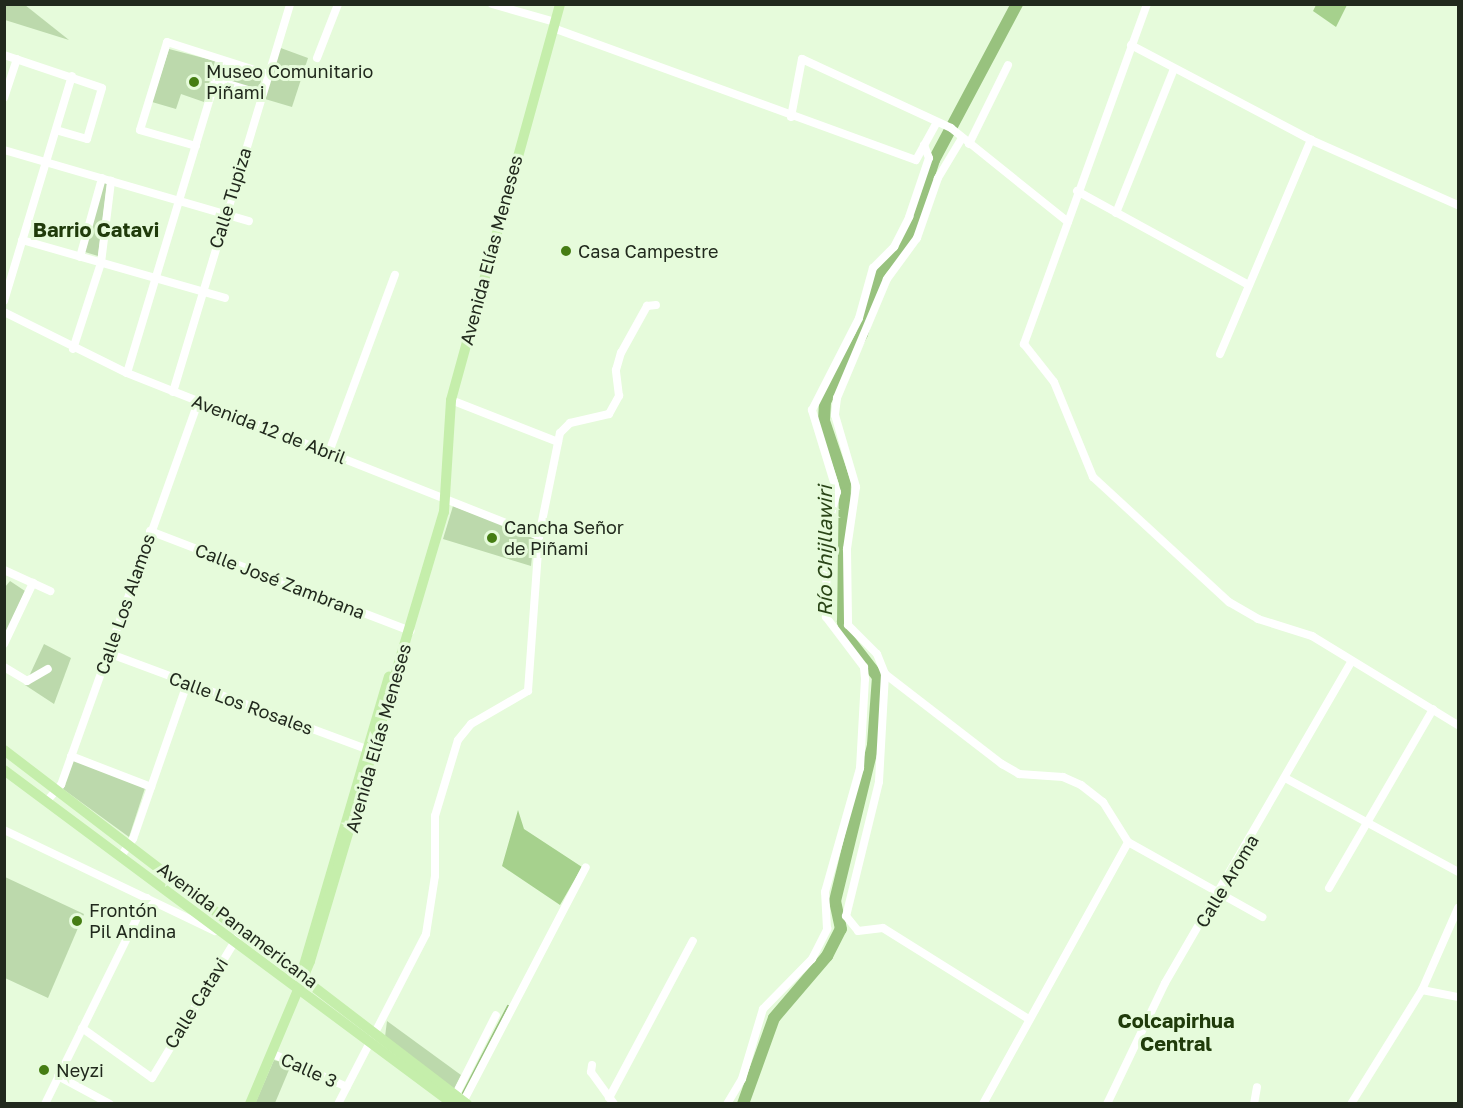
<!DOCTYPE html>
<html>
<head>
<meta charset="utf-8">
<style>
  body { margin:0 }
  #map { position:relative; width:1463px; height:1108px; overflow:hidden; background:#e6fbdb; font-family:"Golos Text",sans-serif }
  div>[style] { position:absolute }
  [style*='--x'] { left:calc(var(--x)*1px); top:calc(var(--y)*1px); width:calc(var(--w)*1px); rotate:calc(var(--a)*1deg) }
  .green>* { inset:0; background:#bcd9ac }
  .forest>* { inset:0; background:#a6d18d }
  .stream>* { height:2px; margin:-1px; padding:0 1px; transform-origin:1px; border-radius:1px; background:#98c27e }
  .river>* { height:12px; margin:-6px; padding:0 6px; transform-origin:6px; border-radius:6px; background:#98c27e }
  .minor>* { height:8px; margin:-4px; padding:0 4px; transform-origin:4px; border-radius:4px; background:#fff }
  .major>* { height:10px; margin:-5px; padding:0 5px; transform-origin:5px; border-radius:5px; background:#c5eeab }
  .dots>* { width:16px; height:16px; translate:-50% -50%; box-sizing:border-box; border:3px solid #e6fbdb; border-radius:50% }
  span { translate:-50% -50%; white-space:nowrap; text-align:center; line-height:1.15; -webkit-text-stroke:6px #e6fbdb; paint-order:stroke }
  .poi-label { font-size:18px; color:#21291d }
  .left { translate:0 -50%; text-align:left }
  .street-label { font-size:18px; color:#21291d }
  .neighbourhood-label { font-size:20px; color:#203b0b; font-weight:700 }
  .water-label { font-size:20px; color:#294416; font-style:italic }
  .frame { position:absolute; inset:0; border:6px solid #21291d; pointer-events:none }
</style>
</head>
<body>
<div id="map">
  <div class="green">
    <i style="clip-path:polygon(4px 5px,25px 5px,69px 40px,5px 20px)"></i>
    <i style="clip-path:polygon(278px 47px,308px 58px,292px 107px,265px 99px)"></i>
    <i style="clip-path:polygon(169px 49px,215px 61px,204px 102px,181px 94px,176px 109px,152px 102px)"></i>
    <i style="clip-path:polygon(225px 65px,262px 76px,259px 89px,221px 80px)"></i>
    <i style="clip-path:polygon(104px 182px,107px 184px,98px 256px,85px 252px)"></i>
    <i style="clip-path:polygon(453px 506px,534px 537px,531px 566px,443px 539px)"></i>
    <i style="clip-path:polygon(10px 581px,25px 591px,5px 635px,5px 587px)"></i>
    <i style="clip-path:polygon(44px 644px,71px 658px,54px 704px,25px 685px)"></i>
    <i style="clip-path:polygon(73px 760px,145px 788px,129px 837px,63px 789px)"></i>
    <i style="clip-path:polygon(5px 877px,84px 914px,48px 998px,5px 978px)"></i>
    <i style="clip-path:polygon(387px 1021px,461px 1075px,454px 1089px,385px 1037px)"></i>
    <i style="clip-path:polygon(274px 1060px,291px 1065px,275px 1103px,255px 1104px)"></i>
  </div>
  <div class="forest">
    <i style="clip-path:polygon(1316px 5px,1316px 4px,1347px 5px,1336px 27px,1313px 11px)"></i>
    <i style="clip-path:polygon(518px 810px,524px 829px,582px 867px,560px 905px,502px 866px)"></i>
  </div>
  <div class="stream">
    <i style="--x:463;--y:1093;--w:98;--a:-62.7"></i>
  </div>
  <div class="river">
    <i style="--x:743;--y:1104;--w:91;--a:-70.2"></i>
    <i style="--x:774;--y:1018;--w:82;--a:-49.5"></i>
    <i style="--x:827;--y:956;--w:30;--a:-63"></i>
    <i style="--x:841;--y:929;--w:29;--a:-102"></i>
    <i style="--x:835;--y:901;--w:161;--a:-76.3"></i>
    <i style="--x:873;--y:745;--w:68;--a:-85.8"></i>
    <i style="--x:878;--y:677;--w:51;--a:-127.8"></i>
    <i style="--x:847;--y:637;--w:16;--a:-105"></i>
    <i style="--x:843;--y:622;--w:139;--a:-89.2"></i>
    <i style="--x:845;--y:483;--w:65;--a:-108.7"></i>
    <i style="--x:824;--y:421;--w:19;--a:-87"></i>
    <i style="--x:825;--y:402;--w:77;--a:-61.4"></i>
    <i style="--x:862;--y:334;--w:66;--a:-74.1"></i>
    <i style="--x:880;--y:271;--w:42;--a:-47.9"></i>
    <i style="--x:908;--y:240;--w:84;--a:-72"></i>
    <i style="--x:934;--y:160;--w:177;--a:-62"></i>
  </div>
  <div class="minor">
    <i style="--x:492;--y:4;--w:66;--a:15.9"></i>
    <i style="--x:1147;--y:4;--w:362;--a:109.9"></i>
    <i style="--x:1024;--y:344;--w:48;--a:51.7"></i>
    <i style="--x:1054;--y:382;--w:103;--a:67.7"></i>
    <i style="--x:1093;--y:477;--w:185;--a:42.6"></i>
    <i style="--x:1229;--y:602;--w:34;--a:30"></i>
    <i style="--x:1258;--y:619;--w:57;--a:17.5"></i>
    <i style="--x:1312;--y:636;--w:171;--a:31.4"></i>
    <i style="--x:553;--y:28;--w:386;--a:20"></i>
    <i style="--x:916;--y:160;--w:43;--a:-61.1"></i>
    <i style="--x:1131;--y:45;--w:204;--a:27.8"></i>
    <i style="--x:1311;--y:140;--w:161;--a:23.9"></i>
    <i style="--x:4;--y:55;--w:103;--a:18.6"></i>
    <i style="--x:102;--y:88;--w:53;--a:106.4"></i>
    <i style="--x:87;--y:139;--w:32;--a:-164"></i>
    <i style="--x:317;--y:58;--w:58;--a:-68.7"></i>
    <i style="--x:215;--y:80;--w:48;--a:16.9"></i>
    <i style="--x:4;--y:98;--w:41;--a:-71.6"></i>
    <i style="--x:791;--y:117;--w:59;--a:-79.3"></i>
    <i style="--x:802;--y:59;--w:164;--a:24.8"></i>
    <i style="--x:951;--y:128;--w:150;--a:38.8"></i>
    <i style="--x:962;--y:138;--w:47;--a:121"></i>
    <i style="--x:938;--y:178;--w:64;--a:109.3"></i>
    <i style="--x:917;--y:238;--w:51;--a:126.2"></i>
    <i style="--x:887;--y:279;--w:129;--a:112.8"></i>
    <i style="--x:837;--y:398;--w:17;--a:97"></i>
    <i style="--x:835;--y:415;--w:75;--a:73.7"></i>
    <i style="--x:856;--y:487;--w:63;--a:98.3"></i>
    <i style="--x:847;--y:549;--w:76;--a:89.2"></i>
    <i style="--x:848;--y:625;--w:41;--a:45"></i>
    <i style="--x:877;--y:654;--w:22;--a:68"></i>
    <i style="--x:885;--y:674;--w:108;--a:93.2"></i>
    <i style="--x:879;--y:782;--w:138;--a:103.8"></i>
    <i style="--x:846;--y:916;--w:19;--a:51"></i>
    <i style="--x:858;--y:931;--w:25;--a:-7"></i>
    <i style="--x:883;--y:928;--w:170;--a:32"></i>
    <i style="--x:969;--y:144;--w:88;--a:-63.7"></i>
    <i style="--x:196;--y:146;--w:58;--a:-164.1"></i>
    <i style="--x:140;--y:130;--w:92;--a:-72.9"></i>
    <i style="--x:167;--y:42;--w:105;--a:17.7"></i>
    <i style="--x:4;--y:150;--w:255;--a:16.2"></i>
    <i style="--x:1077;--y:191;--w:196;--a:28.7"></i>
    <i style="--x:1116;--y:213;--w:155;--a:-68.1"></i>
    <i style="--x:22;--y:240;--w:211;--a:15.9"></i>
    <i style="--x:80;--y:257;--w:82;--a:-74.4"></i>
    <i style="--x:4;--y:301;--w:235;--a:-73.2"></i>
    <i style="--x:4;--y:312;--w:137;--a:26.4"></i>
    <i style="--x:127;--y:373;--w:443;--a:21.6"></i>
    <i style="--x:73;--y:349;--w:90;--a:-72"></i>
    <i style="--x:101;--y:263;--w:83;--a:-83"></i>
    <i style="--x:1220;--y:354;--w:233;--a:-67"></i>
    <i style="--x:127;--y:373;--w:326;--a:-73.2"></i>
    <i style="--x:173;--y:392;--w:405;--a:-73.2"></i>
    <i style="--x:451;--y:400;--w:115;--a:21.4"></i>
    <i style="--x:329;--y:452;--w:189;--a:-69.6"></i>
    <i style="--x:150;--y:531;--w:279;--a:21"></i>
    <i style="--x:4;--y:570;--w:51;--a:24.5"></i>
    <i style="--x:4;--y:644;--w:68;--a:-64.6"></i>
    <i style="--x:108;--y:653;--w:282;--a:20.4"></i>
    <i style="--x:4;--y:667;--w:27;--a:31"></i>
    <i style="--x:27;--y:681;--w:24;--a:-30"></i>
    <i style="--x:885;--y:674;--w:148;--a:37.6"></i>
    <i style="--x:1002;--y:764;--w:20;--a:30"></i>
    <i style="--x:1019;--y:774;--w:44;--a:3.9"></i>
    <i style="--x:1063;--y:777;--w:20;--a:24"></i>
    <i style="--x:1081;--y:785;--w:28;--a:38"></i>
    <i style="--x:1103;--y:802;--w:47;--a:58"></i>
    <i style="--x:1128;--y:842;--w:154;--a:29.2"></i>
    <i style="--x:71;--y:756;--w:86;--a:21.2"></i>
    <i style="--x:1287;--y:779;--w:195;--a:28.5"></i>
    <i style="--x:46;--y:802;--w:23;--a:-49"></i>
    <i style="--x:61;--y:785;--w:407;--a:-70.3"></i>
    <i style="--x:4;--y:830;--w:234;--a:25.6"></i>
    <i style="--x:121;--y:856;--w:21;--a:-55"></i>
    <i style="--x:133;--y:839;--w:164;--a:-70.8"></i>
    <i style="--x:1329;--y:888;--w:207;--a:-59.8"></i>
    <i style="--x:1422;--y:990;--w:37;--a:11"></i>
    <i style="--x:82;--y:1028;--w:86;--a:35.5"></i>
    <i style="--x:152;--y:1078;--w:175;--a:-58.8"></i>
    <i style="--x:271;--y:1053;--w:83;--a:24.1"></i>
    <i style="--x:592;--y:1065;--w:7;--a:98"></i>
    <i style="--x:591;--y:1072;--w:39;--a:54"></i>
    <i style="--x:58;--y:1076;--w:59;--a:28.3"></i>
    <i style="--x:609;--y:1098;--w:178;--a:-61.9"></i>
    <i style="--x:453;--y:1100;--w:95;--a:-63.2"></i>
    <i style="--x:45;--y:1104;--w:230;--a:-63.7"></i>
    <i style="--x:338;--y:1104;--w:191;--a:-62.6"></i>
    <i style="--x:426;--y:934;--w:59;--a:-81.2"></i>
    <i style="--x:435;--y:876;--w:60;--a:-90"></i>
    <i style="--x:435;--y:816;--w:79;--a:-73.2"></i>
    <i style="--x:458;--y:740;--w:21;--a:-51"></i>
    <i style="--x:471;--y:724;--w:66;--a:-30.1"></i>
    <i style="--x:528;--y:691;--w:155;--a:-85.9"></i>
    <i style="--x:539;--y:536;--w:105;--a:-78.5"></i>
    <i style="--x:560;--y:433;--w:14;--a:-45"></i>
    <i style="--x:570;--y:423;--w:40;--a:-13"></i>
    <i style="--x:609;--y:414;--w:21;--a:-61"></i>
    <i style="--x:619;--y:396;--w:26;--a:-97"></i>
    <i style="--x:616;--y:370;--w:18;--a:-74"></i>
    <i style="--x:621;--y:353;--w:54;--a:-61"></i>
    <i style="--x:647;--y:306;--w:9;--a:-6"></i>
    <i style="--x:462;--y:1104;--w:267;--a:-62.4"></i>
    <i style="--x:727;--y:1104;--w:29;--a:-59"></i>
    <i style="--x:742;--y:1079;--w:73;--a:-73.3"></i>
    <i style="--x:763;--y:1009;--w:70;--a:-45.6"></i>
    <i style="--x:812;--y:959;--w:34;--a:-63"></i>
    <i style="--x:827;--y:929;--w:37;--a:-93"></i>
    <i style="--x:825;--y:892;--w:129;--a:-74.2"></i>
    <i style="--x:860;--y:768;--w:89;--a:-86.8"></i>
    <i style="--x:865;--y:679;--w:12;--a:-95"></i>
    <i style="--x:864;--y:667;--w:63;--a:-127.2"></i>
    <i style="--x:826;--y:617;--w:88;--a:-89.3"></i>
    <i style="--x:827;--y:529;--w:38;--a:-75"></i>
    <i style="--x:837;--y:492;--w:86;--a:-107"></i>
    <i style="--x:812;--y:410;--w:103;--a:-62.9"></i>
    <i style="--x:859;--y:318;--w:52;--a:-74.4"></i>
    <i style="--x:873;--y:268;--w:30;--a:-45"></i>
    <i style="--x:894;--y:247;--w:34;--a:-63"></i>
    <i style="--x:909;--y:217;--w:62;--a:-71.3"></i>
    <i style="--x:929;--y:158;--w:14;--a:-111"></i>
    <i style="--x:983;--y:1104;--w:299;--a:-61"></i>
    <i style="--x:1107;--y:1104;--w:134;--a:-64.4"></i>
    <i style="--x:1165;--y:983;--w:372;--a:-59.9"></i>
    <i style="--x:1254;--y:1104;--w:17;--a:-80"></i>
    <i style="--x:1351;--y:1104;--w:134;--a:-58.1"></i>
    <i style="--x:1422;--y:990;--w:90;--a:-66.3"></i>
  </div>
  <div class="major">
    <i style="--x:4;--y:750;--w:583;--a:37.4"></i>
    <i style="--x:4;--y:770;--w:560;--a:36.64"></i>
    <i style="--x:302;--y:972;--w:308;--a:-73.6"></i>
    <i style="--x:250;--y:1104;--w:155;--a:-67.2"></i>
    <i style="--x:310;--y:961;--w:469;--a:-73.4"></i>
    <i style="--x:444;--y:512;--w:112;--a:-86.4"></i>
    <i style="--x:451;--y:400;--w:411;--a:-74.6"></i>
  </div>
  <div class="dots">
    <i style="left:194px;top:82px;background:#457d13"></i>
    <i style="left:566px;top:251px;background:#457d13"></i>
    <i style="left:492px;top:538px;background:#457d13"></i>
    <i style="left:77px;top:921px;background:#457d13"></i>
    <i style="left:44px;top:1070px;background:#457d13"></i>
  </div>
  <div class="poi-label">
    <span class="left" style="left:206px;top:82px">Museo Comunitario<br>Piñami</span>
    <span class="left" style="left:578px;top:251px">Casa Campestre</span>
    <span class="left" style="left:504px;top:538px">Cancha Señor<br>de Piñami</span>
    <span class="left" style="left:89px;top:921px">Frontón<br>Pil Andina</span>
    <span class="left" style="left:56px;top:1070px">Neyzi</span>
  </div>
  <div class="street-label">
    <span style="left:230px;top:198px;rotate:-73deg">Calle Tupiza</span>
    <span style="left:491px;top:250px;rotate:-75deg">Avenida Elías Meneses</span>
    <span style="left:269px;top:429px;rotate:21deg">Avenida 12 de Abril</span>
    <span style="left:280px;top:581px;rotate:21deg">Calle José Zambrana</span>
    <span style="left:125px;top:604px;rotate:-71deg">Calle Los Alamos</span>
    <span style="left:241px;top:703px;rotate:20deg">Calle Los Rosales</span>
    <span style="left:378px;top:738px;rotate:-74deg">Avenida Elías Meneses</span>
    <span style="left:1227px;top:881px;rotate:-59deg">Calle Aroma</span>
    <span style="left:238px;top:925px;rotate:37deg">Avenida Panamericana</span>
    <span style="left:196px;top:1003px;rotate:-58deg">Calle Catavi</span>
    <span style="left:309px;top:1070px;rotate:24deg">Calle 3</span>
  </div>
  <div class="neighbourhood-label">
    <span style="left:96px;top:229px">Barrio Catavi</span>
    <span style="left:1176px;top:1032px">Colcapirhua<br>Central</span>
  </div>
  <div class="water-label">
    <span style="left:824px;top:551px;rotate:-90deg">Río Chijllawiri</span>
  </div>
  <div class="frame"></div>
</div>
</body>
</html>
